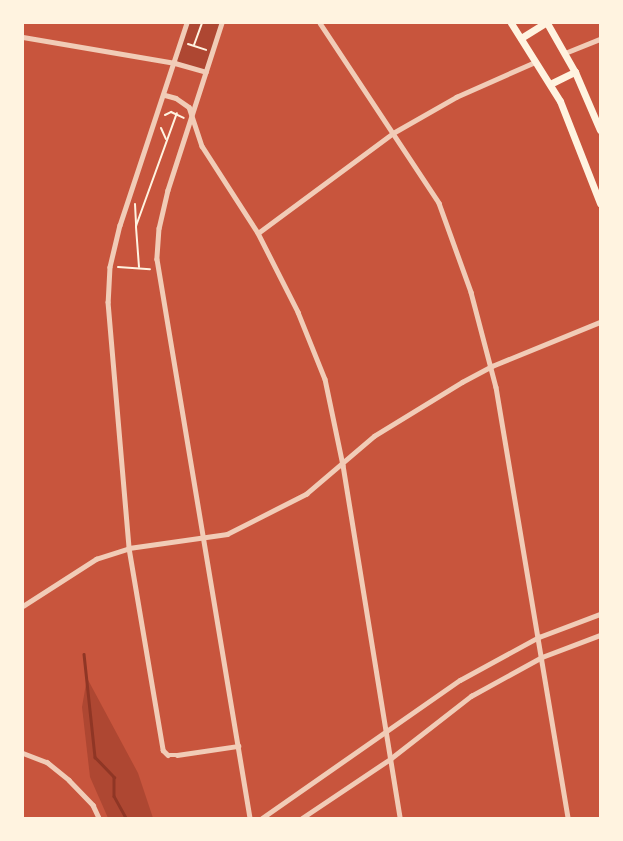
<!DOCTYPE html>
<html>
<head>
<meta charset="utf-8">
<style>
  body { margin:0 }
  #map { position:relative; width:623px; height:841px; overflow:hidden; background:#c8553d; font-family:"DM Sans",sans-serif }
  div>[style] { position:absolute }
  [style*='--x'] { left:calc(var(--x)*1px); top:calc(var(--y)*1px); width:calc(var(--w)*1px); rotate:calc(var(--a)*1deg) }
  .green>* { inset:0; background:#ae4732 }
  .stream>* { height:2.5px; margin:-1.25px; padding:0 1.25px; transform-origin:1.25px; border-radius:1.25px; background:#8f3625 }
  .path>* { height:2px; margin:-1px; padding:0 1px; transform-origin:1px; border-radius:1px; background:#fff3e0 }
  .minor>* { height:4.5px; margin:-2.25px; padding:0 2.25px; transform-origin:2.25px; border-radius:2.25px; background:#f1ccb7 }
  .secondary>* { height:7px; margin:-3.5px; padding:0 3.5px; transform-origin:3.5px; border-radius:3.5px; background:#fff3e0 }
  span { translate:-50% -50%; white-space:nowrap; text-align:center; line-height:1.15; -webkit-text-stroke:5px #fff3e0; paint-order:stroke }
  .frame { position:absolute; inset:0; border:24px solid #fff3e0; pointer-events:none }
</style>
</head>
<body>
<div id="map">
  <div class="green">
    <i style="clip-path:polygon(188px 23px,223px 23px,206px 72px,175px 63px)"></i>
    <i style="clip-path:polygon(87px 678px,138px 773px,153px 818px,108px 818px,90px 777px,82px 707px)"></i>
  </div>
  <div class="stream">
    <i style="--x:84;--y:654;--w:104;--a:83.9"></i>
    <i style="--x:95;--y:757;--w:28;--a:46"></i>
    <i style="--x:114;--y:777;--w:19;--a:90"></i>
    <i style="--x:114;--y:796;--w:25;--a:61"></i>
  </div>
  <div class="path">
    <i style="--x:188;--y:44;--w:19;--a:18"></i>
    <i style="--x:194;--y:45;--w:23;--a:-70"></i>
    <i style="--x:165;--y:115;--w:7;--a:-27"></i>
    <i style="--x:171;--y:112;--w:14;--a:25"></i>
    <i style="--x:161;--y:128;--w:12;--a:66"></i>
    <i style="--x:135;--y:204;--w:22;--a:87"></i>
    <i style="--x:136;--y:226;--w:120;--a:-70.1"></i>
    <i style="--x:136;--y:227;--w:40;--a:85.7"></i>
    <i style="--x:118;--y:267;--w:32;--a:4"></i>
  </div>
  <div class="minor">
    <i style="--x:187;--y:23;--w:213;--a:108.3"></i>
    <i style="--x:120;--y:225;--w:43;--a:103.4"></i>
    <i style="--x:110;--y:267;--w:35;--a:93"></i>
    <i style="--x:108;--y:302;--w:247;--a:85.1"></i>
    <i style="--x:129;--y:548;--w:205;--a:80.4"></i>
    <i style="--x:163;--y:750;--w:7;--a:45"></i>
    <i style="--x:168;--y:755;--w:9;--a:0"></i>
    <i style="--x:177;--y:755;--w:62;--a:-8.4"></i>
    <i style="--x:222;--y:23;--w:176;--a:107.9"></i>
    <i style="--x:168;--y:190;--w:39;--a:103"></i>
    <i style="--x:159;--y:228;--w:31;--a:94"></i>
    <i style="--x:157;--y:259;--w:567;--a:80.55"></i>
    <i style="--x:320;--y:23;--w:216;--a:56.5"></i>
    <i style="--x:439;--y:203;--w:95;--a:70.2"></i>
    <i style="--x:471;--y:292;--w:98;--a:75.3"></i>
    <i style="--x:496;--y:387;--w:437;--a:80.5"></i>
    <i style="--x:23;--y:37;--w:154;--a:9.7"></i>
    <i style="--x:175;--y:63;--w:32;--a:16"></i>
    <i style="--x:565;--y:53;--w:38;--a:-22"></i>
    <i style="--x:165;--y:95;--w:11;--a:15"></i>
    <i style="--x:176;--y:98;--w:16;--a:35"></i>
    <i style="--x:189;--y:107;--w:41;--a:71.6"></i>
    <i style="--x:202;--y:146;--w:103;--a:57.2"></i>
    <i style="--x:258;--y:233;--w:89;--a:63.1"></i>
    <i style="--x:298;--y:312;--w:72;--a:68.1"></i>
    <i style="--x:325;--y:379;--w:88;--a:78.2"></i>
    <i style="--x:343;--y:465;--w:358;--a:80.8"></i>
    <i style="--x:258;--y:233;--w:168;--a:-36.5"></i>
    <i style="--x:393;--y:133;--w:73;--a:-29.7"></i>
    <i style="--x:456;--y:97;--w:86;--a:-23.9"></i>
    <i style="--x:23;--y:606;--w:87;--a:-32.8"></i>
    <i style="--x:96;--y:559;--w:35;--a:-18"></i>
    <i style="--x:129;--y:548;--w:99;--a:-8.1"></i>
    <i style="--x:227;--y:534;--w:89;--a:-26.9"></i>
    <i style="--x:306;--y:494;--w:89;--a:-40.5"></i>
    <i style="--x:374;--y:436;--w:103;--a:-31.5"></i>
    <i style="--x:462;--y:382;--w:34;--a:-28"></i>
    <i style="--x:492;--y:366;--w:117;--a:-22.2"></i>
    <i style="--x:23;--y:753;--w:26;--a:21"></i>
    <i style="--x:47;--y:762;--w:28;--a:39"></i>
    <i style="--x:69;--y:780;--w:35;--a:46"></i>
    <i style="--x:93;--y:805;--w:14;--a:65"></i>
    <i style="--x:262;--y:818;--w:241;--a:-34.9"></i>
    <i style="--x:460;--y:680;--w:90;--a:-28.6"></i>
    <i style="--x:539;--y:637;--w:65;--a:-20.7"></i>
    <i style="--x:302;--y:818;--w:106;--a:-33.8"></i>
    <i style="--x:390;--y:759;--w:103;--a:-37.9"></i>
    <i style="--x:471;--y:696;--w:81;--a:-28.8"></i>
    <i style="--x:542;--y:657;--w:62;--a:-20.8"></i>
  </div>
  <div class="secondary">
    <i style="--x:511;--y:23;--w:92;--a:57.9"></i>
    <i style="--x:560;--y:101;--w:110;--a:68.6"></i>
    <i style="--x:547;--y:23;--w:56;--a:60.3"></i>
    <i style="--x:575;--y:72;--w:63;--a:66.7"></i>
    <i style="--x:521;--y:38;--w:28;--a:-32"></i>
    <i style="--x:550;--y:84;--w:28;--a:-26"></i>
  </div>
  <div class="frame"></div>
</div>
</body>
</html>
